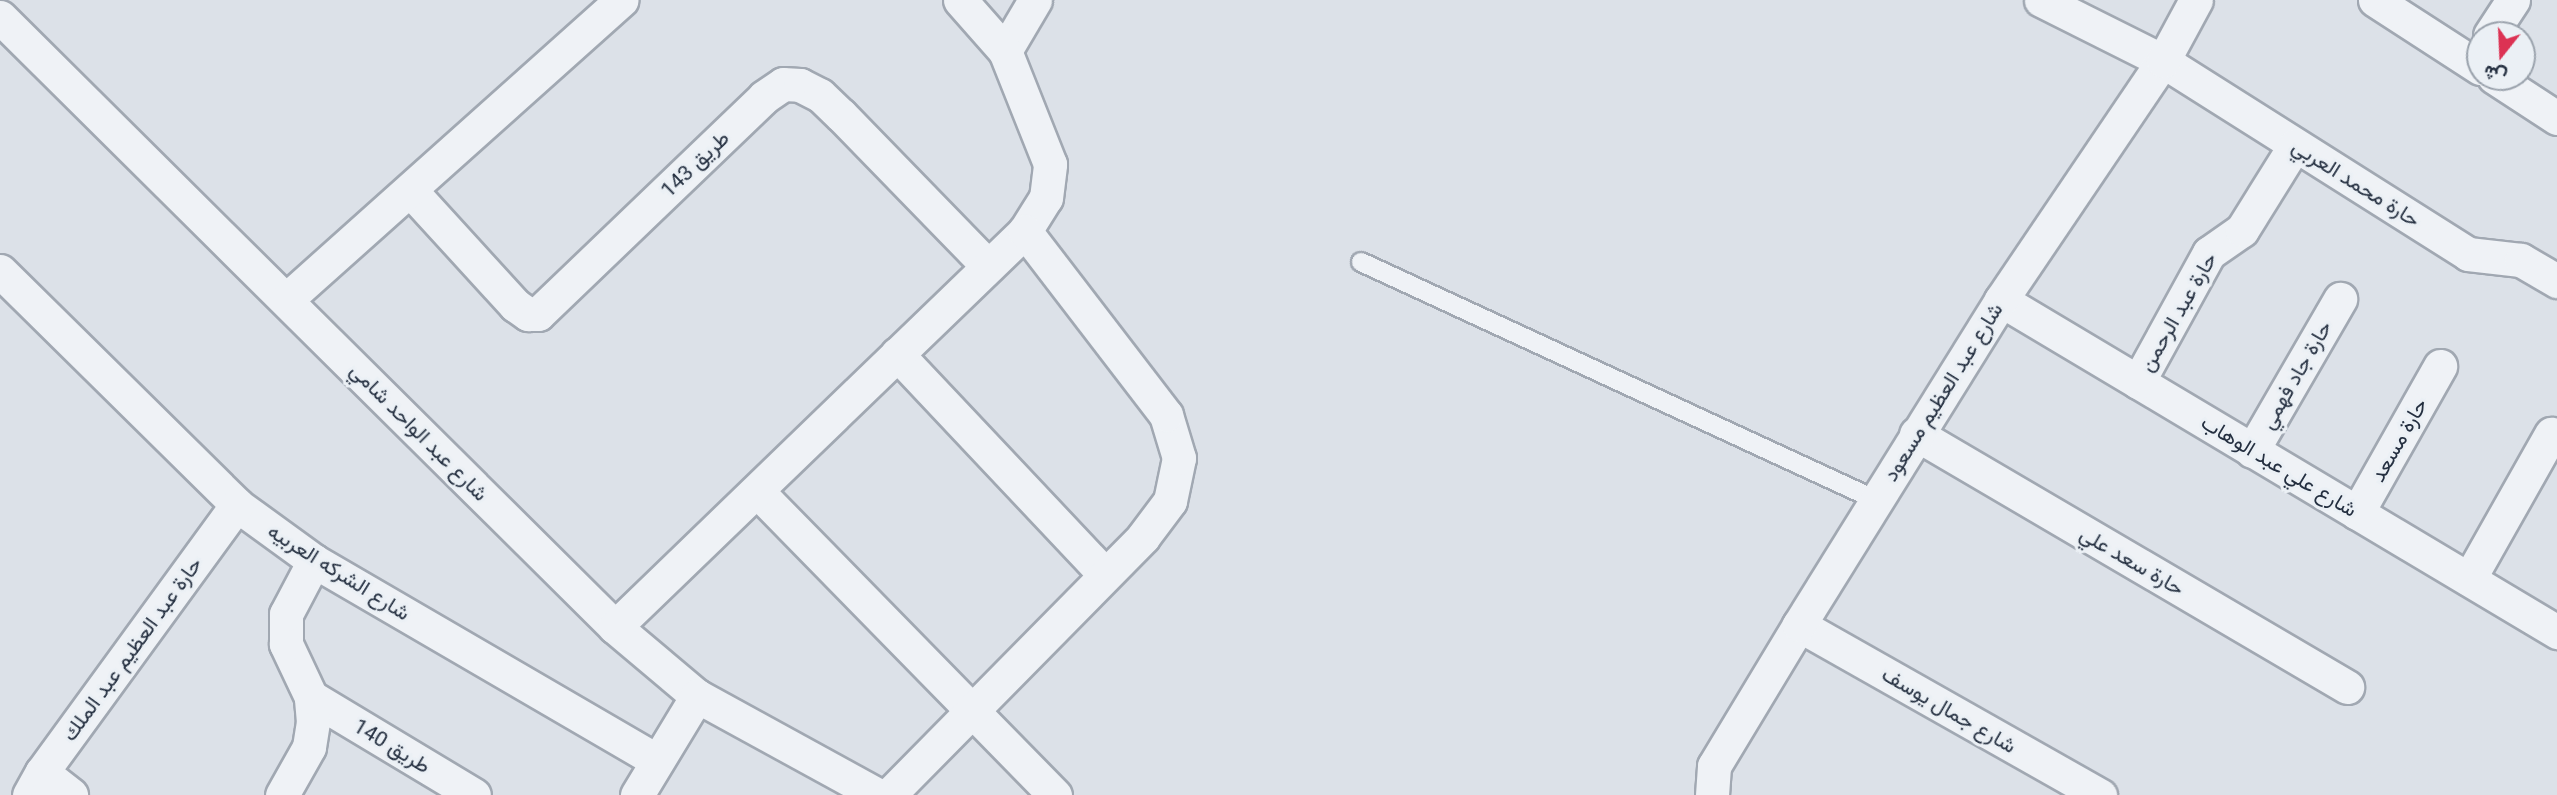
<!DOCTYPE html>
<html>
<head>
<meta charset="utf-8">
<style>
  body { margin:0 }
  #map { position:relative; width:2557px; height:795px; overflow:hidden; background:#dce1e8; font-family:Roboto,Vazirmatn,sans-serif }
  div>[style] { position:absolute }
  [style*='--x'] { left:calc(var(--x)*1px); top:calc(var(--y)*1px); width:calc(var(--w)*1px); rotate:calc(var(--a)*1deg) }
  .roads { filter:drop-shadow(2px 0 #a1a8b2) drop-shadow(-2px 0 #a1a8b2) drop-shadow(0 2px #a1a8b2) drop-shadow(0 -2px #a1a8b2) }
  .lane>* { height:18px; margin:-9px; padding:0 9px; transform-origin:9px; border-radius:9px; background:#eff2f6 }
  .street>* { height:33px; margin:-16.5px; padding:0 16.5px; transform-origin:16.5px; border-radius:16.5px; background:#eff2f6 }
  span { translate:-50% -50%; white-space:nowrap; text-align:center; line-height:1.15; -webkit-text-stroke:6px #ebf0f5; paint-order:stroke }
  .street-label { font-size:21px; color:#242f40 }
  .north { position:absolute; left:2466px; top:21px; width:70px; height:70px; box-sizing:border-box; background:#ebf0f5; border:2px solid #9ba3ad; border-radius:50%; rotate:198deg; font-size:19px; font-weight:700; line-height:28px; text-align:center; color:#242f40 }
  .north::after { content:''; display:block; margin:auto; width:24px; height:32px; background:#dc3253; clip-path:polygon(50% 0,100% 100%,50% 72%,0 100%) }
</style>
</head>
<body>
<div id="map">
  <div class="roads">
    <div class="lane">
      <i style="--x:1361;--y:262;--w:567;--a:24.8"></i>
    </div>
    <div class="street">
      <i style="--x:2041;--y:0;--w:136;--a:26.6"></i>
      <i style="--x:2163;--y:61;--w:361;--a:32.3"></i>
      <i style="--x:2468;--y:254;--w:53;--a:6.5"></i>
      <i style="--x:2521;--y:260;--w:42;--a:30.3"></i>
      <i style="--x:2375;--y:0;--w:125;--a:32.9"></i>
      <i style="--x:0;--y:17;--w:866;--a:44.77"></i>
      <i style="--x:615;--y:627;--w:107;--a:40.1"></i>
      <i style="--x:697;--y:696;--w:206;--a:28.7"></i>
      <i style="--x:2490;--y:35;--w:42;--a:-56.7"></i>
      <i style="--x:1005;--y:51;--w:59;--a:-59.5"></i>
      <i style="--x:2494;--y:77;--w:75;--a:33.1"></i>
      <i style="--x:410;--y:190;--w:156;--a:47.6"></i>
      <i style="--x:515;--y:305;--w:16;--a:35"></i>
      <i style="--x:528;--y:314;--w:10;--a:0"></i>
      <i style="--x:538;--y:314;--w:313;--a:-43.8"></i>
      <i style="--x:764;--y:97;--w:23;--a:-34"></i>
      <i style="--x:783;--y:84;--w:17;--a:3"></i>
      <i style="--x:800;--y:85;--w:22;--a:27"></i>
      <i style="--x:820;--y:95;--w:29;--a:44"></i>
      <i style="--x:841;--y:115;--w:211;--a:45.8"></i>
      <i style="--x:0;--y:271;--w:333;--a:44.6"></i>
      <i style="--x:237;--y:505;--w:95;--a:36"></i>
      <i style="--x:314;--y:561;--w:397;--a:30.2"></i>
      <i style="--x:286;--y:300;--w:450;--a:-41.8"></i>
      <i style="--x:2001;--y:300;--w:648;--a:30.84"></i>
      <i style="--x:897;--y:354;--w:303;--a:46.7"></i>
      <i style="--x:2138;--y:382;--w:147;--a:-61.2"></i>
      <i style="--x:2209;--y:253;--w:40;--a:-34.9"></i>
      <i style="--x:2242;--y:230;--w:100;--a:-58.1"></i>
      <i style="--x:1916;--y:434;--w:500;--a:30.4"></i>
      <i style="--x:2252;--y:451;--w:176;--a:-59.9"></i>
      <i style="--x:757;--y:491;--w:426;--a:45.6"></i>
      <i style="--x:2357;--y:513;--w:169;--a:-60.5"></i>
      <i style="--x:2469;--y:579;--w:167;--a:-60.5"></i>
      <i style="--x:1799;--y:625;--w:346;--a:29.5"></i>
      <i style="--x:615;--y:627;--w:570;--a:-44"></i>
      <i style="--x:1025;--y:231;--w:39;--a:-58"></i>
      <i style="--x:1046;--y:198;--w:34;--a:-83"></i>
      <i style="--x:1050;--y:164;--w:122;--a:-111.7"></i>
      <i style="--x:1005;--y:51;--w:68;--a:-131.4"></i>
      <i style="--x:311;--y:697;--w:190;--a:31"></i>
      <i style="--x:42;--y:772;--w:37;--a:38"></i>
      <i style="--x:29;--y:795;--w:26;--a:-61"></i>
      <i style="--x:42;--y:772;--w:331;--a:-53.9"></i>
      <i style="--x:282;--y:795;--w:55;--a:-60.6"></i>
      <i style="--x:309;--y:747;--w:25;--a:-81"></i>
      <i style="--x:313;--y:722;--w:25;--a:-95"></i>
      <i style="--x:311;--y:697;--w:59;--a:-115.3"></i>
      <i style="--x:286;--y:644;--w:30;--a:-90"></i>
      <i style="--x:286;--y:614;--w:60;--a:-62.2"></i>
      <i style="--x:637;--y:795;--w:116;--a:-58.8"></i>
      <i style="--x:889;--y:795;--w:362;--a:-45.4"></i>
      <i style="--x:1143;--y:537;--w:45;--a:-53.1"></i>
      <i style="--x:1170;--y:501;--w:44;--a:-78.2"></i>
      <i style="--x:1179;--y:458;--w:45;--a:-106.8"></i>
      <i style="--x:1166;--y:415;--w:232;--a:-127.5"></i>
      <i style="--x:1712;--y:795;--w:29;--a:-86"></i>
      <i style="--x:1714;--y:766;--w:165;--a:-58.9"></i>
      <i style="--x:1799;--y:625;--w:383;--a:-58.1"></i>
      <i style="--x:2001;--y:300;--w:289;--a:-55.9"></i>
      <i style="--x:2163;--y:61;--w:69;--a:-61.6"></i>
    </div>
  </div>
  <div class="street-label">
    <span style="left:695px;top:164px;rotate:-44deg">طريق 143</span>
    <span style="left:2356px;top:183px;rotate:32deg">حارة محمد العربي</span>
    <span style="left:2178px;top:312px;rotate:-60deg">حارة عبد الرحمن</span>
    <span style="left:2296px;top:375px;rotate:-60deg">حارة جاد فهمي</span>
    <span style="left:1943px;top:392px;rotate:-58deg">شارع عبد العظيم مسعود</span>
    <span style="left:419px;top:432px;rotate:45deg">شارع عبد الواحد شامي</span>
    <span style="left:2399px;top:440px;rotate:-60deg">حارة مسعد</span>
    <span style="left:2279px;top:466px;rotate:31deg">شارع علي عبد الوهاب</span>
    <span style="left:2132px;top:561px;rotate:30deg">حارة سعد علي</span>
    <span style="left:339px;top:572px;rotate:32deg">شارع الشركه العربيه</span>
    <span style="left:132px;top:649px;rotate:-54deg">حارة عبد العظيم عبد الملك</span>
    <span style="left:1949px;top:710px;rotate:30deg">شارع جمال يوسف</span>
    <span style="left:392px;top:746px;rotate:31deg">طريق 140</span>
  </div>
  <div class="north">ش</div>
</div>
</body>
</html>
